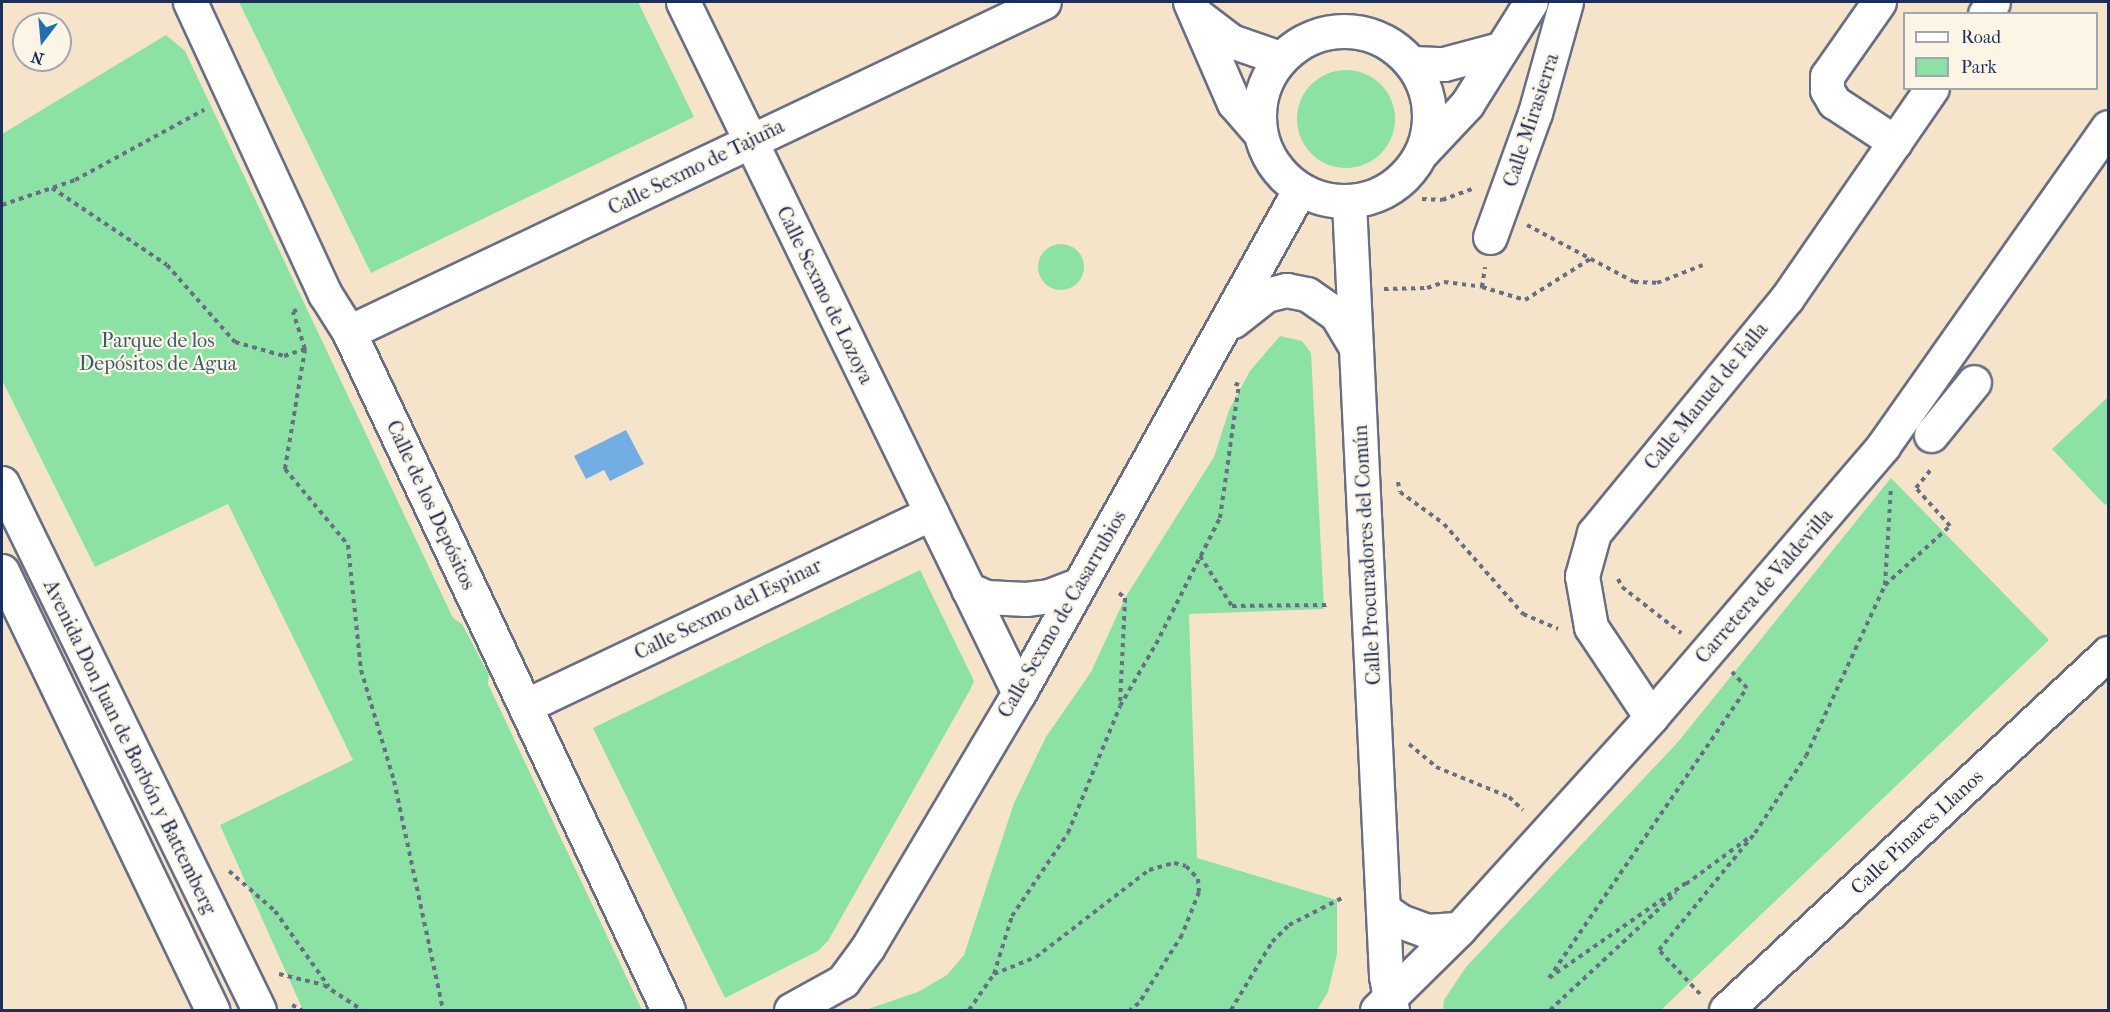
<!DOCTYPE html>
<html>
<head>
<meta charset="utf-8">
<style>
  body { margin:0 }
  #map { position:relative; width:2110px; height:1012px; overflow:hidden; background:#f6e4ca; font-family:"IM FELL French Canon",serif }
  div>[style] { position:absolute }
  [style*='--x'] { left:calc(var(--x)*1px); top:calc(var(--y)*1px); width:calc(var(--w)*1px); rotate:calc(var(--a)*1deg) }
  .green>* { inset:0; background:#8ce1a4 }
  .round { border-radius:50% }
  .water>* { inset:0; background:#72ade3 }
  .path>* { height:4px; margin-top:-2px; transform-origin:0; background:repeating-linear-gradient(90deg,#686e84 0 4.5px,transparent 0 9px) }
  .roads { filter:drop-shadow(2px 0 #686e84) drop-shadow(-2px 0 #686e84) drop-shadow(0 2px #686e84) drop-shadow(0 -2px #686e84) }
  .street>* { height:33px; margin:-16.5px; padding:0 16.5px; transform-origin:16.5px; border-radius:16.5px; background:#fff }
  .street>.ring { margin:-16.5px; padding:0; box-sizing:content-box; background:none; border:33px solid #fff; border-radius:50% }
  .secondary>* { height:33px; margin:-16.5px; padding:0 16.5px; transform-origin:16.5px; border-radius:16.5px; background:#fff }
  .primary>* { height:33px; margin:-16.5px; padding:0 16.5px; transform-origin:16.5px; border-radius:16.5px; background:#fff }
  span { translate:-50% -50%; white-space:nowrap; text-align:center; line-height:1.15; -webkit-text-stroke:4.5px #fcf5e5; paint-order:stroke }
  .street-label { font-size:20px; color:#1b2f5e }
  .park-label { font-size:20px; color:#375c70 }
  .frame { position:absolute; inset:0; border:3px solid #1b2f5e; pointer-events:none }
  .legend { position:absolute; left:1903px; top:12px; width:195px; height:78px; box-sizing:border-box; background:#fcf5e5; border:2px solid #a2a6af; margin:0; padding:8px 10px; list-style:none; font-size:18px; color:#1b2f5e }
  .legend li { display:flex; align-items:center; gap:12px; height:30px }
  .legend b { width:30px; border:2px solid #a2a6af }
  .north { position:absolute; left:12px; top:12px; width:60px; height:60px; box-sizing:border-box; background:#fcf5e5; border:2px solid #a2a6af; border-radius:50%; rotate:196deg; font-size:16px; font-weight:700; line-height:24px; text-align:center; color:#1b2f5e }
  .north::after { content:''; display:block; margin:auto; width:21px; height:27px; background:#1f6fb2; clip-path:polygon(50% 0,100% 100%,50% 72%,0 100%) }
</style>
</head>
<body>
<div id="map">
  <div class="green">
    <i style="clip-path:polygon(239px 2px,638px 2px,694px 117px,371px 273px)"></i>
    <i style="clip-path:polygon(166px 35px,185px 51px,453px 618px,462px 624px,489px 675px,488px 684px,642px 1010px,303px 1010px,220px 825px,353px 760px,228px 504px,95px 567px,2px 380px,2px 134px)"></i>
    <i class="round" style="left:1297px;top:70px;width:98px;height:98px"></i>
    <i class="round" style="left:1038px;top:244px;width:46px;height:46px"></i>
    <i style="clip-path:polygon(1280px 336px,1302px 341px,1311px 353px,1324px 609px,1189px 614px,1197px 858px,1337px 900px,1337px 954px,1328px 992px,1317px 1010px,865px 1010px,918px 992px,947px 975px,964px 955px,1014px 803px,1046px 737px,1091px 672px,1125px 598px,1214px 457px,1229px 410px,1250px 371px)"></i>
    <i style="clip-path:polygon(2108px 397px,2108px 502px,2105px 505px,2052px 449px)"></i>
    <i style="clip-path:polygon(1891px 478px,2049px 640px,1661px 1010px,1443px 1010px,1444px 1000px,1466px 967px,1678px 742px)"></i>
    <i style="clip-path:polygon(920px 570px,974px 681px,970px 690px,828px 941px,818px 951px,725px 998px,593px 728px)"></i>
  </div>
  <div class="water">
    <i style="clip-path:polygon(626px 430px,644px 464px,610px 481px,604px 470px,586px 479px,574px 456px)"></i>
  </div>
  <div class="path">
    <i style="--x:52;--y:188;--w:138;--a:33.8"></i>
    <i style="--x:167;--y:265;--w:103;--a:48.6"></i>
    <i style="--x:235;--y:342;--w:51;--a:15.9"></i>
    <i style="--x:284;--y:356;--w:22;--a:-18"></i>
    <i style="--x:305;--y:349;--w:39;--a:-108"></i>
    <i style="--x:293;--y:312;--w:6;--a:-31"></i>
    <i style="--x:1422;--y:199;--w:20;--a:3"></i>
    <i style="--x:1442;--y:200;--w:33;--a:-20"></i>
    <i style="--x:2;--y:205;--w:77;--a:-18.9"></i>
    <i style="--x:75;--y:180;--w:147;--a:-28.5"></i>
    <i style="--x:1527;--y:225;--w:121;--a:28"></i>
    <i style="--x:1634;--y:282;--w:23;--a:2"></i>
    <i style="--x:1657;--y:283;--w:49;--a:-21.4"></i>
    <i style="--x:1482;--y:287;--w:45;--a:16.8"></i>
    <i style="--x:1525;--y:300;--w:77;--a:-32.2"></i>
    <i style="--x:1384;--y:289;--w:43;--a:-1.3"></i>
    <i style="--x:1427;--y:288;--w:18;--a:-19"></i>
    <i style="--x:1444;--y:282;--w:38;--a:7"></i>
    <i style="--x:1482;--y:287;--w:20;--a:-81"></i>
    <i style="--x:305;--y:349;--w:122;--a:99.5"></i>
    <i style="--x:285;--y:469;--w:99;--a:50.3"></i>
    <i style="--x:348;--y:545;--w:126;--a:84.1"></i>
    <i style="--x:361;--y:670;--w:116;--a:73.4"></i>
    <i style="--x:394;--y:781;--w:234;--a:77.9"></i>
    <i style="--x:1398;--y:482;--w:10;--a:79"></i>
    <i style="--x:1400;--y:492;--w:54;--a:36"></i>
    <i style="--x:1444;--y:524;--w:120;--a:48.7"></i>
    <i style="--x:1523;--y:614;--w:38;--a:23"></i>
    <i style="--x:1200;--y:556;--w:59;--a:57.4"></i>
    <i style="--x:1232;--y:606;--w:98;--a:-0.6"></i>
    <i style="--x:1618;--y:579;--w:9;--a:63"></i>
    <i style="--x:1622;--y:587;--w:75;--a:37.9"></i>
    <i style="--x:1885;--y:585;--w:88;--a:-42.2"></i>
    <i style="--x:1950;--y:526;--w:51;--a:-131.8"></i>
    <i style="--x:1916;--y:488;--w:26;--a:-51"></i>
    <i style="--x:1119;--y:593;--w:8;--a:40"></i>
    <i style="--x:1125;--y:598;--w:106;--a:92.7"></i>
    <i style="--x:1409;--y:744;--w:35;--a:40"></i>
    <i style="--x:1436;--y:767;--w:79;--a:22.3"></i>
    <i style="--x:1509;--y:797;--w:19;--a:43"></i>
    <i style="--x:229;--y:871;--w:61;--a:41"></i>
    <i style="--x:275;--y:911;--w:93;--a:54.6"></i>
    <i style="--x:1686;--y:883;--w:167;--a:145.3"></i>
    <i style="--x:1549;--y:978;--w:351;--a:-55.7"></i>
    <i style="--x:1747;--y:688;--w:22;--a:-133"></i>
    <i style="--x:1686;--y:884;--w:79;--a:-36.3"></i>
    <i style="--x:279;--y:974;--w:46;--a:13.7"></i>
    <i style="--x:324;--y:985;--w:45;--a:33.3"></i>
    <i style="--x:994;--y:974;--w:45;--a:-22"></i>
    <i style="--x:1036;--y:957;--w:143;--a:-37.6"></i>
    <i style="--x:1149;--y:870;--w:26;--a:-16"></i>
    <i style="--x:1174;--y:863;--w:12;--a:14"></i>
    <i style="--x:1186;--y:866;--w:18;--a:47"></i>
    <i style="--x:1198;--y:879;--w:13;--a:86"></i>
    <i style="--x:1199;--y:892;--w:46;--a:111.6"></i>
    <i style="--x:1182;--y:935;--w:80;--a:122.3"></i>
    <i style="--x:1139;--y:1003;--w:11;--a:142"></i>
    <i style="--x:1700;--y:994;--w:60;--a:-133"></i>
    <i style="--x:1659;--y:950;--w:151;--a:-50.6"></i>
    <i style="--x:1755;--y:833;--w:92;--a:-56.5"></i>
    <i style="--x:1806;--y:756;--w:188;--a:-65.2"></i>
    <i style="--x:1885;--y:585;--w:97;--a:-86.5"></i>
    <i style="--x:292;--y:1005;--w:11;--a:27"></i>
    <i style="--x:969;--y:1010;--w:44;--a:-55.2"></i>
    <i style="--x:994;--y:974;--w:61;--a:-72.8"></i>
    <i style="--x:1012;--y:916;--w:100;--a:-56"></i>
    <i style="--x:1068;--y:833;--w:137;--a:-67.7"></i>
    <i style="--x:1120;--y:706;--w:72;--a:-59.9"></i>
    <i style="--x:1156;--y:644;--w:141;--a:-63.1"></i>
    <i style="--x:1220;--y:518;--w:134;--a:-81.9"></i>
    <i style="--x:1239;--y:385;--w:9;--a:-159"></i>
    <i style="--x:1231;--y:1010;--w:79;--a:-58.9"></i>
    <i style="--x:1272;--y:942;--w:24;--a:-45"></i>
    <i style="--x:1289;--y:925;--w:62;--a:-27"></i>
    <i style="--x:1550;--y:1010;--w:172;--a:-42.9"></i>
  </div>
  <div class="roads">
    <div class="street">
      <i style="--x:190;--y:2;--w:322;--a:65.2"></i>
      <i style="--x:325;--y:294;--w:45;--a:57.7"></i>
      <i style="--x:349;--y:332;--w:749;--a:64.8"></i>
      <i style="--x:683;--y:2;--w:768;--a:64.07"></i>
      <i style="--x:1190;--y:2;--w:110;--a:66.5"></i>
      <i style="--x:1234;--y:103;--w:40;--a:49"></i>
      <i style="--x:1879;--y:2;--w:90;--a:125.1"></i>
      <i style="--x:1827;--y:76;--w:14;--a:90"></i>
      <i style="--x:1827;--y:90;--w:14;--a:60"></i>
      <i style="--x:1834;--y:102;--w:73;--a:33.3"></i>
      <i style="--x:1985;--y:14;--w:14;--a:-56"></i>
      <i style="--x:1197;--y:15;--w:43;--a:37.4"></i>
      <i style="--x:1231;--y:41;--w:52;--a:19.1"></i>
      <i class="ring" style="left:1259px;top:31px;width:137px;height:137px"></i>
      <i style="--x:1412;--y:63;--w:32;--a:2"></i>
      <i style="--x:1444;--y:64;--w:58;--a:-15"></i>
      <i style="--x:1422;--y:152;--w:66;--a:-46.8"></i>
      <i style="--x:1467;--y:104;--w:120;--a:-57.9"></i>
      <i style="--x:1349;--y:202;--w:775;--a:87.26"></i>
      <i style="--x:1386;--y:976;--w:35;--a:80"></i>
      <i style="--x:1490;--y:237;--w:132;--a:-70.1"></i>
      <i style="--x:1535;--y:113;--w:115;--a:-74.4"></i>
      <i style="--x:1233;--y:321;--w:42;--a:-38.2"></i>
      <i style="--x:1266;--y:295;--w:21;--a:-14"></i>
      <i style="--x:1286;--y:290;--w:21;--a:11"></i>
      <i style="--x:1307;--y:294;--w:35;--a:35"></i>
      <i style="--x:1336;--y:314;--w:39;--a:59"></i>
      <i style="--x:349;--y:332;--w:769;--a:-25.4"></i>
      <i style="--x:1931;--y:435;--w:68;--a:-50.9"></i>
      <i style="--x:968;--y:589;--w:20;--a:24"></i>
      <i style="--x:986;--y:597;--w:40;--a:2.9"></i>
      <i style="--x:1026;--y:599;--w:23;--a:-7"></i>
      <i style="--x:1049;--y:596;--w:31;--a:-21"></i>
      <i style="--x:525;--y:706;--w:450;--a:-25.4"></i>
      <i style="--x:1651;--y:717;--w:108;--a:-123.7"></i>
      <i style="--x:1591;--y:627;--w:52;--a:-100"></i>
      <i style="--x:1582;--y:576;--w:45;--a:-74.4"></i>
      <i style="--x:1594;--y:533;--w:304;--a:-50.6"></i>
      <i style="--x:1787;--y:298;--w:255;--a:-55.4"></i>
      <i style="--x:1383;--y:909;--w:21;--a:35"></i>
      <i style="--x:1400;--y:921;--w:29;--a:20"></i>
      <i style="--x:1427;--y:931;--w:32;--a:-4"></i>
      <i style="--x:791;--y:1010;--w:60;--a:-29.1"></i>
      <i style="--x:843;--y:981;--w:42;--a:-53.7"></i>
      <i style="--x:868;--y:947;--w:295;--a:-59.3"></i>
      <i style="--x:1019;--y:693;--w:577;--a:-60.86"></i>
      <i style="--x:1726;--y:1010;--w:523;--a:-43.06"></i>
    </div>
    <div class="secondary">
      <i style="--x:1377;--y:1010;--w:115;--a:-44.6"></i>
      <i style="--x:1459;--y:929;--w:286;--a:-47.8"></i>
      <i style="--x:1651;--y:717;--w:357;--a:-49.4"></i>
      <i style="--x:1883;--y:446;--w:390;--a:-54.8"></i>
    </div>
    <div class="primary">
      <i style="--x:2;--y:483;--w:586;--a:64"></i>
      <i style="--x:2;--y:571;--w:487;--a:64.4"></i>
    </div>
  </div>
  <div class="street-label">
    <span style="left:1531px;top:120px;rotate:-72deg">Calle Mirasierra</span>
    <span style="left:696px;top:167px;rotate:-26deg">Calle Sexmo de Tajuña</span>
    <span style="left:825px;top:295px;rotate:64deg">Calle Sexmo de Lozoya</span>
    <span style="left:1706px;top:396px;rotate:-51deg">Calle Manuel de Falla</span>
    <span style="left:431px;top:505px;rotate:65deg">Calle de los Depósitos</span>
    <span style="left:1367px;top:555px;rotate:-93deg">Calle Procuradores del Común</span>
    <span style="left:1764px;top:586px;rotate:-49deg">Carretera de Valdevilla</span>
    <span style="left:728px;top:609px;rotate:-26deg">Calle Sexmo del Espinar</span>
    <span style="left:1062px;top:614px;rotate:-60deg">Calle Sexmo de Casarrubios</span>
    <span style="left:130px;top:747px;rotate:64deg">Avenida Don Juan de Borbón y Battemberg</span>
    <span style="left:1917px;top:832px;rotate:-43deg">Calle Pinares Llanos</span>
  </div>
  <div class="park-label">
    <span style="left:158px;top:352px">Parque de los<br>Depósitos de Agua</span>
  </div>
  <div class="frame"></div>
  <ul class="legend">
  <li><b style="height:8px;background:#fff"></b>Road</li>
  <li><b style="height:16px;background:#8ce1a4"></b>Park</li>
  </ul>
  <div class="north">N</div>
</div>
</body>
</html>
